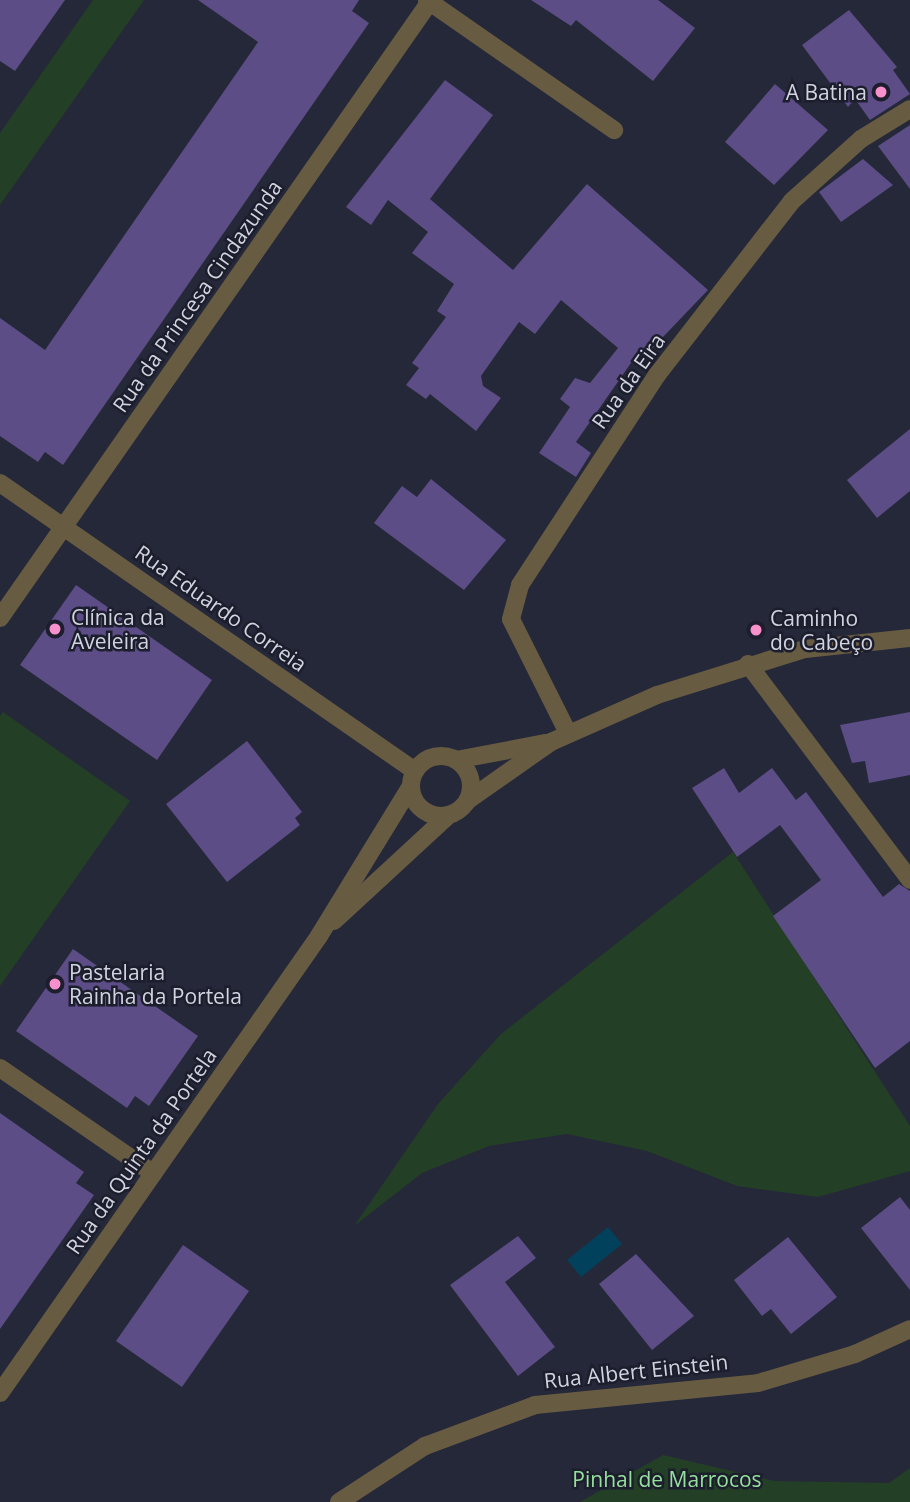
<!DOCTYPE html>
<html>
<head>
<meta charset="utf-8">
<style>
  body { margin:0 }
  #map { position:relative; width:910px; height:1502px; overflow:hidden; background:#252838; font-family:"Open Sans",sans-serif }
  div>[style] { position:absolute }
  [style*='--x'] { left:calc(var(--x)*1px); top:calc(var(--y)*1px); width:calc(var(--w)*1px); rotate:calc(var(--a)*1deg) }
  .green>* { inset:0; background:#233f26 }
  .water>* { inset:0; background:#01415b }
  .building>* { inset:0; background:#5c4d86 }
  .minor>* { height:18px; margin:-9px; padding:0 9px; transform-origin:9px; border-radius:9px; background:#675b42 }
  .tertiary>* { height:18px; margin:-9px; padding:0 9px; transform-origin:9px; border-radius:9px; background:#675b42 }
  .tertiary>.ring { margin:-9px; padding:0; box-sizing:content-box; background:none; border:18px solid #675b42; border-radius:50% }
  .dots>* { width:19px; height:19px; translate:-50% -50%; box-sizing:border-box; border:4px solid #1c1e2d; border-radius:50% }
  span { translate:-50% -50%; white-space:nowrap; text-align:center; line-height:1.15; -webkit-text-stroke:5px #1c1e2d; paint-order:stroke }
  .poi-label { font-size:21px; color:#d1d4de }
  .right { translate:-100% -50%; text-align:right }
  .left { translate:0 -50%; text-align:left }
  .street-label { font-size:21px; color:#d1d4de }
  .park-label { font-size:21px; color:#94e09c }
</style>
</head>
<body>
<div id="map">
  <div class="green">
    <i style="clip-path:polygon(93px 0,144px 0,0 205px,0 133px)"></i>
    <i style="clip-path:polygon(3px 712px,130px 801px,0 986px,0 716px)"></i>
    <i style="clip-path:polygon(733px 852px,910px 1126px,910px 1171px,818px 1197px,737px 1186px,647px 1151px,567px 1134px,489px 1146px,422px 1173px,354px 1226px,438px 1104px,501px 1034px)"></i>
    <i style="clip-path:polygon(663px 1455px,775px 1481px,889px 1483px,910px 1468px,910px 1502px,580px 1502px)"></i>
  </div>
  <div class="water">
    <i style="clip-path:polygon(608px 1227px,622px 1244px,581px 1277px,567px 1260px)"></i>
  </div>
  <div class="building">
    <i style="clip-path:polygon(0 0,65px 0,15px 71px,0 61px)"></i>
    <i style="clip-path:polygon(198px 0,359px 0,352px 11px,369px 23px,63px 465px,45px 452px,38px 462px,0 436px,0 318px,45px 350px,258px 42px)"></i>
    <i style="clip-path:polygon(531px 0,658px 0,695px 28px,653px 81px,576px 20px,571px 26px)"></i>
    <i style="clip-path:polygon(849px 10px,897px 67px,893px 70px,910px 94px,870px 120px,855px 99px,848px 107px,802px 45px)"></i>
    <i style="clip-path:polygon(445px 80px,493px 115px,430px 199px,513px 270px,587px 184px,708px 290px,640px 361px,633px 360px,576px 442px,591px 453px,576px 477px,539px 453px,570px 407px,560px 399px,575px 378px,590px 383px,618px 348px,561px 300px,535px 334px,519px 322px,481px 376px,483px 386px,501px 398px,476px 431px,430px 394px,426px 399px,406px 385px,419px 368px,412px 363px,446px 317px,437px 311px,454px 284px,412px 253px,428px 232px,388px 200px,371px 225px,346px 207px)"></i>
    <i style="clip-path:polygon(775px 84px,828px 130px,774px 185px,725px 142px)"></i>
    <i style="clip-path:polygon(910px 125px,910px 189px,878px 146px)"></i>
    <i style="clip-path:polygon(863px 159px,893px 185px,841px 222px,819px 192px)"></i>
    <i style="clip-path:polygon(910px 429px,910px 491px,877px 518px,847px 480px)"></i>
    <i style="clip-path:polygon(431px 479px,506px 540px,464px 590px,374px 523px,402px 486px,417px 497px)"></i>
    <i style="clip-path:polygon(76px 585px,212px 680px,157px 760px,20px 665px)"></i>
    <i style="clip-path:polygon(910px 712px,910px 775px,869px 783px,865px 761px,852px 763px,840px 725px)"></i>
    <i style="clip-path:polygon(247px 741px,302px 812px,295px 818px,300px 825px,227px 882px,166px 804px)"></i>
    <i style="clip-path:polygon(724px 768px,739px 793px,772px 768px,796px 800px,806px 792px,883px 897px,899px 884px,910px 891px,910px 1041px,875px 1068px,773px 916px,821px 880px,780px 825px,737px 857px,692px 788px)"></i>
    <i style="clip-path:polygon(73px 949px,198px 1036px,149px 1106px,135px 1096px,127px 1108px,16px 1031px)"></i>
    <i style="clip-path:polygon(0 1113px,84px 1172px,76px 1183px,94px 1195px,0 1329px)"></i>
    <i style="clip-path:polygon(900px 1197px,910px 1210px,910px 1290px,861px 1228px)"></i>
    <i style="clip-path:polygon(518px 1236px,536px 1258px,505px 1282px,555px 1347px,518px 1376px,450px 1285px)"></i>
    <i style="clip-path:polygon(788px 1237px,837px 1297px,791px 1334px,771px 1309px,762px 1316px,734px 1280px)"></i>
    <i style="clip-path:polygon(183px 1245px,249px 1291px,182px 1387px,116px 1341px)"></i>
    <i style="clip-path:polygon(636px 1254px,694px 1316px,652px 1350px,599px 1284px)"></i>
  </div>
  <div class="minor">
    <i style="--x:427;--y:0;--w:228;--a:34.8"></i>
    <i style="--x:0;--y:483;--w:505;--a:34.76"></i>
    <i style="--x:0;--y:618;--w:753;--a:-55.11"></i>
    <i style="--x:748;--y:664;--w:270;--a:53.1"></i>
    <i style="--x:568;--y:733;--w:127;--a:-116.6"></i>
    <i style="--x:511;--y:619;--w:35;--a:-75"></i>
    <i style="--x:520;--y:585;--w:251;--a:-56.9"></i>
    <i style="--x:657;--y:375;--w:220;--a:-52.2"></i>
    <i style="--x:792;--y:201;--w:93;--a:-41.9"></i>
    <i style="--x:861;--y:139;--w:57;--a:-31.5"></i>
    <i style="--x:0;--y:1068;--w:186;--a:34.5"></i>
    <i style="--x:339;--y:1502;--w:103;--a:-33.1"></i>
    <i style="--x:425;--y:1446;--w:117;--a:-20.4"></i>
    <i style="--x:535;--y:1405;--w:224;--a:-5.6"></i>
    <i style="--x:758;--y:1383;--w:101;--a:-16.6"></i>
    <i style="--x:855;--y:1354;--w:60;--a:-24.4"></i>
  </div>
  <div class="tertiary">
    <i class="ring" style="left:411px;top:756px;width:42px;height:42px"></i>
    <i style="--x:456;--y:760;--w:92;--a:-10.7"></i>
    <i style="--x:467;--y:801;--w:103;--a:-35.1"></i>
    <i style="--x:551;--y:742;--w:116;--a:-23.9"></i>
    <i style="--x:657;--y:695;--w:155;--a:-17.3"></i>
    <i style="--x:805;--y:649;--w:106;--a:-6"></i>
    <i style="--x:334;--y:921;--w:156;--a:-42.7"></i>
    <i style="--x:0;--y:1393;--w:557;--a:-55.08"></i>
    <i style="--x:319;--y:936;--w:176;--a:-58.5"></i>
  </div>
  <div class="dots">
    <i style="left:881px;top:92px;background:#f890cc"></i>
    <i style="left:55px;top:629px;background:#f890cc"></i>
    <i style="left:756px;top:630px;background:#f890cc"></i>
    <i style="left:55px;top:984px;background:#f890cc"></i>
  </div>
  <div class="poi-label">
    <span class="right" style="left:867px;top:92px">A Batina</span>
    <span class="left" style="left:71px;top:629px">Clínica da<br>Aveleira</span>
    <span class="left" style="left:770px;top:630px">Caminho<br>do Cabeço</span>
    <span class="left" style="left:69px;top:984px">Pastelaria<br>Rainha da Portela</span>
  </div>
  <div class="street-label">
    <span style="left:197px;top:296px;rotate:-55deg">Rua da Princesa Cindazunda</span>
    <span style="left:628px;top:381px;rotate:-55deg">Rua da Eira</span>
    <span style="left:221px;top:608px;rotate:35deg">Rua Eduardo Correia</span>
    <span style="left:141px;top:1151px;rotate:-55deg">Rua da Quinta da Portela</span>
    <span style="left:636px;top:1371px;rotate:-6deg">Rua Albert Einstein</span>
  </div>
  <div class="park-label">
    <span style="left:667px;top:1479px">Pinhal de Marrocos</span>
  </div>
</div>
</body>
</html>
